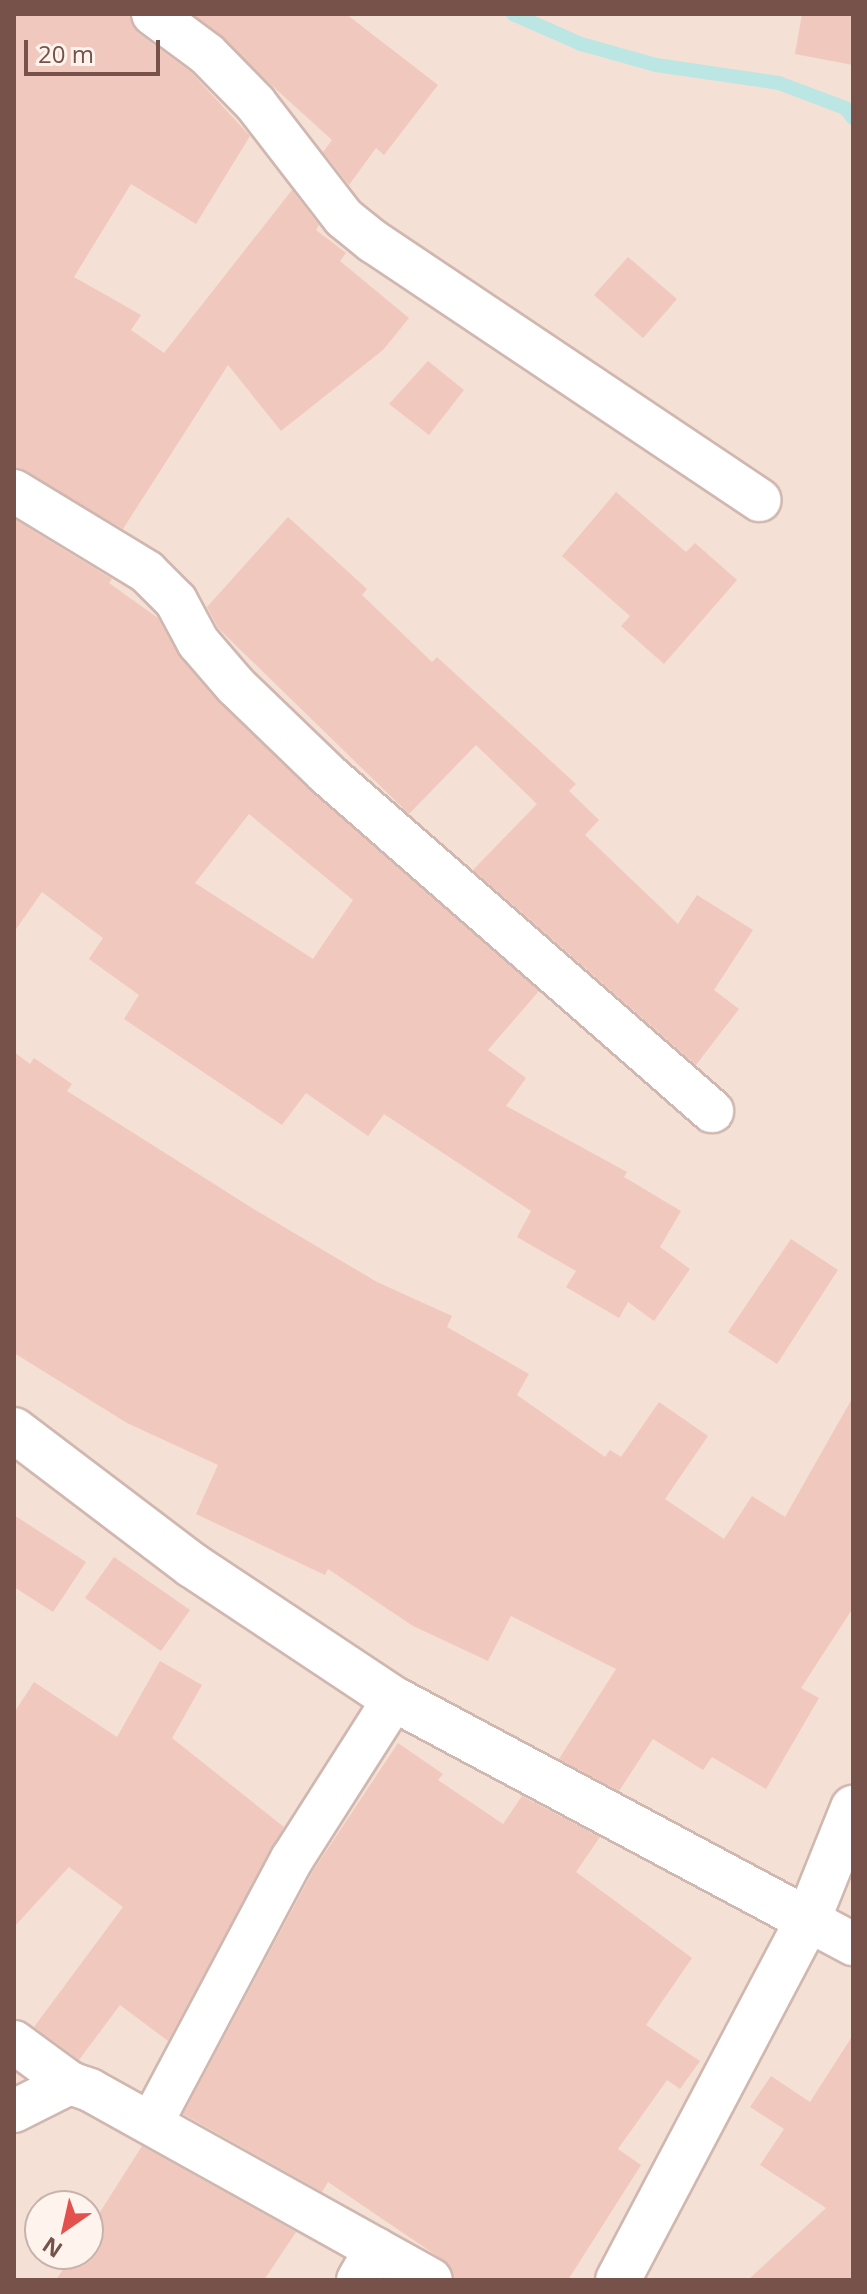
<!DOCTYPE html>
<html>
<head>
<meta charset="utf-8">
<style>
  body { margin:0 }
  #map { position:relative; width:867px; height:2294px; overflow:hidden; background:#fcefe6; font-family:"Open Sans",sans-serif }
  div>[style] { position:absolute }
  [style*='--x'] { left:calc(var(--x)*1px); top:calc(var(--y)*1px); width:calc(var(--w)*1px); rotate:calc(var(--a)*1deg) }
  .residential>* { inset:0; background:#f4e0d5 }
  .stream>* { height:14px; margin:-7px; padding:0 7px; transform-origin:7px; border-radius:7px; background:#bbe6e3 }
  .building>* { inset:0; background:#f1c8be }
  .roads { filter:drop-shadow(2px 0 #d0b7af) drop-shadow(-2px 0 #d0b7af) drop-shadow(0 2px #d0b7af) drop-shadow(0 -2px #d0b7af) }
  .minor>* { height:42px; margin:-21px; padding:0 21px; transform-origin:21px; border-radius:21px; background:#fff }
  .tertiary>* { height:44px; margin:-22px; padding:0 22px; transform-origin:22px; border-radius:22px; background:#fff }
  span { translate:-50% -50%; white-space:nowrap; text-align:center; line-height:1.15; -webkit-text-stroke:6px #fff4ed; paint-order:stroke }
  .frame { position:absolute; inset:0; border:16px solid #76524b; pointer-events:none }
  .north { position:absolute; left:24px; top:2190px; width:80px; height:80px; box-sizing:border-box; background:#fff4ed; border:2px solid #c8b3ac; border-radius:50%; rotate:214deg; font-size:22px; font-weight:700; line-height:32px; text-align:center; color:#76524b }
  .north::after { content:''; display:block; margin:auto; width:28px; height:36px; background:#e4504d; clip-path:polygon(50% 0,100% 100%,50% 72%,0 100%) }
  .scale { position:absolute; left:24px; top:40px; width:136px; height:36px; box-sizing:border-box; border:4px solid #76524b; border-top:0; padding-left:10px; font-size:24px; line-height:28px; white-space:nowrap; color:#76524b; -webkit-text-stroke:6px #fff4ed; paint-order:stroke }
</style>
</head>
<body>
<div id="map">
  <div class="residential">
    <i style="clip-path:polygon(evenodd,14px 14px,853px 14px,853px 2280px,14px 2280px,14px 14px,40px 2206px,88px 2206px,88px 2254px,40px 2254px,40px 2206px)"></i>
  </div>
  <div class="stream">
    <i style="--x:513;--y:14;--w:74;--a:23.8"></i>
    <i style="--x:581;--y:44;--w:78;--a:15.6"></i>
    <i style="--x:656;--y:65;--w:124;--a:8.3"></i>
    <i style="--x:779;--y:83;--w:71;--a:20.7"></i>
    <i style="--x:845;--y:108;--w:13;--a:51"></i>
  </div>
  <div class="building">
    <i style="clip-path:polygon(14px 14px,129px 14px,138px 33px,191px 72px,250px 136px,196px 224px,131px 184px,74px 277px,141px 315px,131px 330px,164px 353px,292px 190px,319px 225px,316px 230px,346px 253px,340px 261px,409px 318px,383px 350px,281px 431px,228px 365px,123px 529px,14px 467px)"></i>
    <i style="clip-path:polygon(193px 14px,346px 14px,438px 85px,384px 155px,376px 148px,349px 185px,323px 152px,332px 140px)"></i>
    <i style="clip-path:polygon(802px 14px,853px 14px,853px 65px,795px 54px)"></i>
    <i style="clip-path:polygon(628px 257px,677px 299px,643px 338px,594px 295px)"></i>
    <i style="clip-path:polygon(428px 361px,464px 390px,429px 435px,389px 404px)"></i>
    <i style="clip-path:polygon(616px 492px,686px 552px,695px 543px,737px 580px,664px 664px,621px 626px,630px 616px,562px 556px)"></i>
    <i style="clip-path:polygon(288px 517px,367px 589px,362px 595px,432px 662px,437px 657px,576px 784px,569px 791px,599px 820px,585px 835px,678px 924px,697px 895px,753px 930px,714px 990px,739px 1009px,696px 1065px,473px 870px,537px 804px,476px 745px,409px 814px,218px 628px,207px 607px)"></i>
    <i style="clip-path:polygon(evenodd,14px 519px,112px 579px,109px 583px,158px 618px,180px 657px,219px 703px,539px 991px,488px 1050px,526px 1078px,506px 1106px,627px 1172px,624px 1177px,681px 1211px,660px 1247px,690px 1269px,654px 1321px,628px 1302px,619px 1318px,566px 1287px,576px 1271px,517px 1237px,531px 1211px,384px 1114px,368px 1136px,306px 1093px,282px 1125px,124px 1019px,139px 995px,89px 959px,103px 938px,42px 892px,14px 932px,14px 519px,249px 814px,353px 900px,313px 959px,195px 883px,249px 814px)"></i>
    <i style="clip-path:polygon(14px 1052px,30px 1064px,34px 1058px,72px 1084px,67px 1091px,252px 1208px,377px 1282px,452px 1316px,447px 1327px,529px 1374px,517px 1395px,605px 1457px,610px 1450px,621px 1457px,659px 1402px,708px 1436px,665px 1499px,724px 1539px,752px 1496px,785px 1517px,853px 1397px,853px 1608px,801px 1688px,819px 1698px,766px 1789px,712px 1757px,703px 1770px,653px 1739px,619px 1791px,559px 1759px,616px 1669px,511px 1616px,488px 1661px,413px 1626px,328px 1569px,325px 1575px,196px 1514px,218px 1465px,127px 1423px,14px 1353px)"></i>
    <i style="clip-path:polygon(791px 1239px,838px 1270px,777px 1364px,728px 1332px)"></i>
    <i style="clip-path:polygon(14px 1515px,86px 1562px,53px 1612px,14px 1587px)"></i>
    <i style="clip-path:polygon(114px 1557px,190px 1610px,161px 1651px,85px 1598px)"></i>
    <i style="clip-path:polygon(160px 1661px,202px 1685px,172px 1738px,284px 1827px,168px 2041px,120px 2005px,79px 2060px,34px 2027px,123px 1907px,69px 1867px,14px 1927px,14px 1713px,34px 1682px,117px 1737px)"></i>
    <i style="clip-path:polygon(398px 1743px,443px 1774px,438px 1780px,503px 1824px,522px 1796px,600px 1837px,576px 1872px,692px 1958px,646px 2025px,700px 2061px,680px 2089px,667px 2080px,618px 2149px,641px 2165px,568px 2280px,455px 2280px,443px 2260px,328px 2182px,322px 2192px,183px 2114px,313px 1871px)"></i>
    <i style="clip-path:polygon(853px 2035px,853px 2280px,748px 2280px,826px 2208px,760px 2165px,784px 2129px,750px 2107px,771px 2076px,810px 2102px)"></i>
    <i style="clip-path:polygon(142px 2146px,296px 2232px,264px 2280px,56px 2280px,73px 2254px,88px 2254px,88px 2231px)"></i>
  </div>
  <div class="roads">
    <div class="minor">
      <i style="--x:153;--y:14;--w:67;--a:36.5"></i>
      <i style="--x:207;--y:54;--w:69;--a:45.6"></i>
      <i style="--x:255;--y:103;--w:145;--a:52.3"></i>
      <i style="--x:344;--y:218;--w:38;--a:39"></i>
      <i style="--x:374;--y:242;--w:464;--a:33.8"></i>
      <i style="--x:14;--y:491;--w:156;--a:31.3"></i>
      <i style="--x:147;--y:572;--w:41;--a:45"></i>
      <i style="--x:176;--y:601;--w:47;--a:61.8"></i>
      <i style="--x:198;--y:642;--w:58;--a:49.2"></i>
      <i style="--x:236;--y:686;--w:127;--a:44"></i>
      <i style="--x:327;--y:774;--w:512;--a:41.2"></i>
      <i style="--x:808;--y:1920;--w:51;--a:28.1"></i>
      <i style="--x:14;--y:2042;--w:69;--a:36.2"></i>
      <i style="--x:14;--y:2111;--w:63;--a:-26.6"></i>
      <i style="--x:70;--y:2083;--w:21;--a:19"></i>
      <i style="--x:90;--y:2090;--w:390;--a:29.1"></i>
      <i style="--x:153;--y:2120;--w:296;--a:-62"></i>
      <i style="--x:292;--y:1859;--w:190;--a:-57.5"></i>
      <i style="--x:358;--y:2280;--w:36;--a:-60"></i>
    </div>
    <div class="tertiary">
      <i style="--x:14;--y:1430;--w:223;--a:37.2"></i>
      <i style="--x:192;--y:1565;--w:242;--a:33.6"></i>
      <i style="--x:394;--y:1699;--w:469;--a:28.1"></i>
      <i style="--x:618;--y:2280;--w:407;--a:-62.2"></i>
      <i style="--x:808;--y:1920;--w:121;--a:-68.1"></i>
    </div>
  </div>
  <div class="frame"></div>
  <div class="north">N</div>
  <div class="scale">20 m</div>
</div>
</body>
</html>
